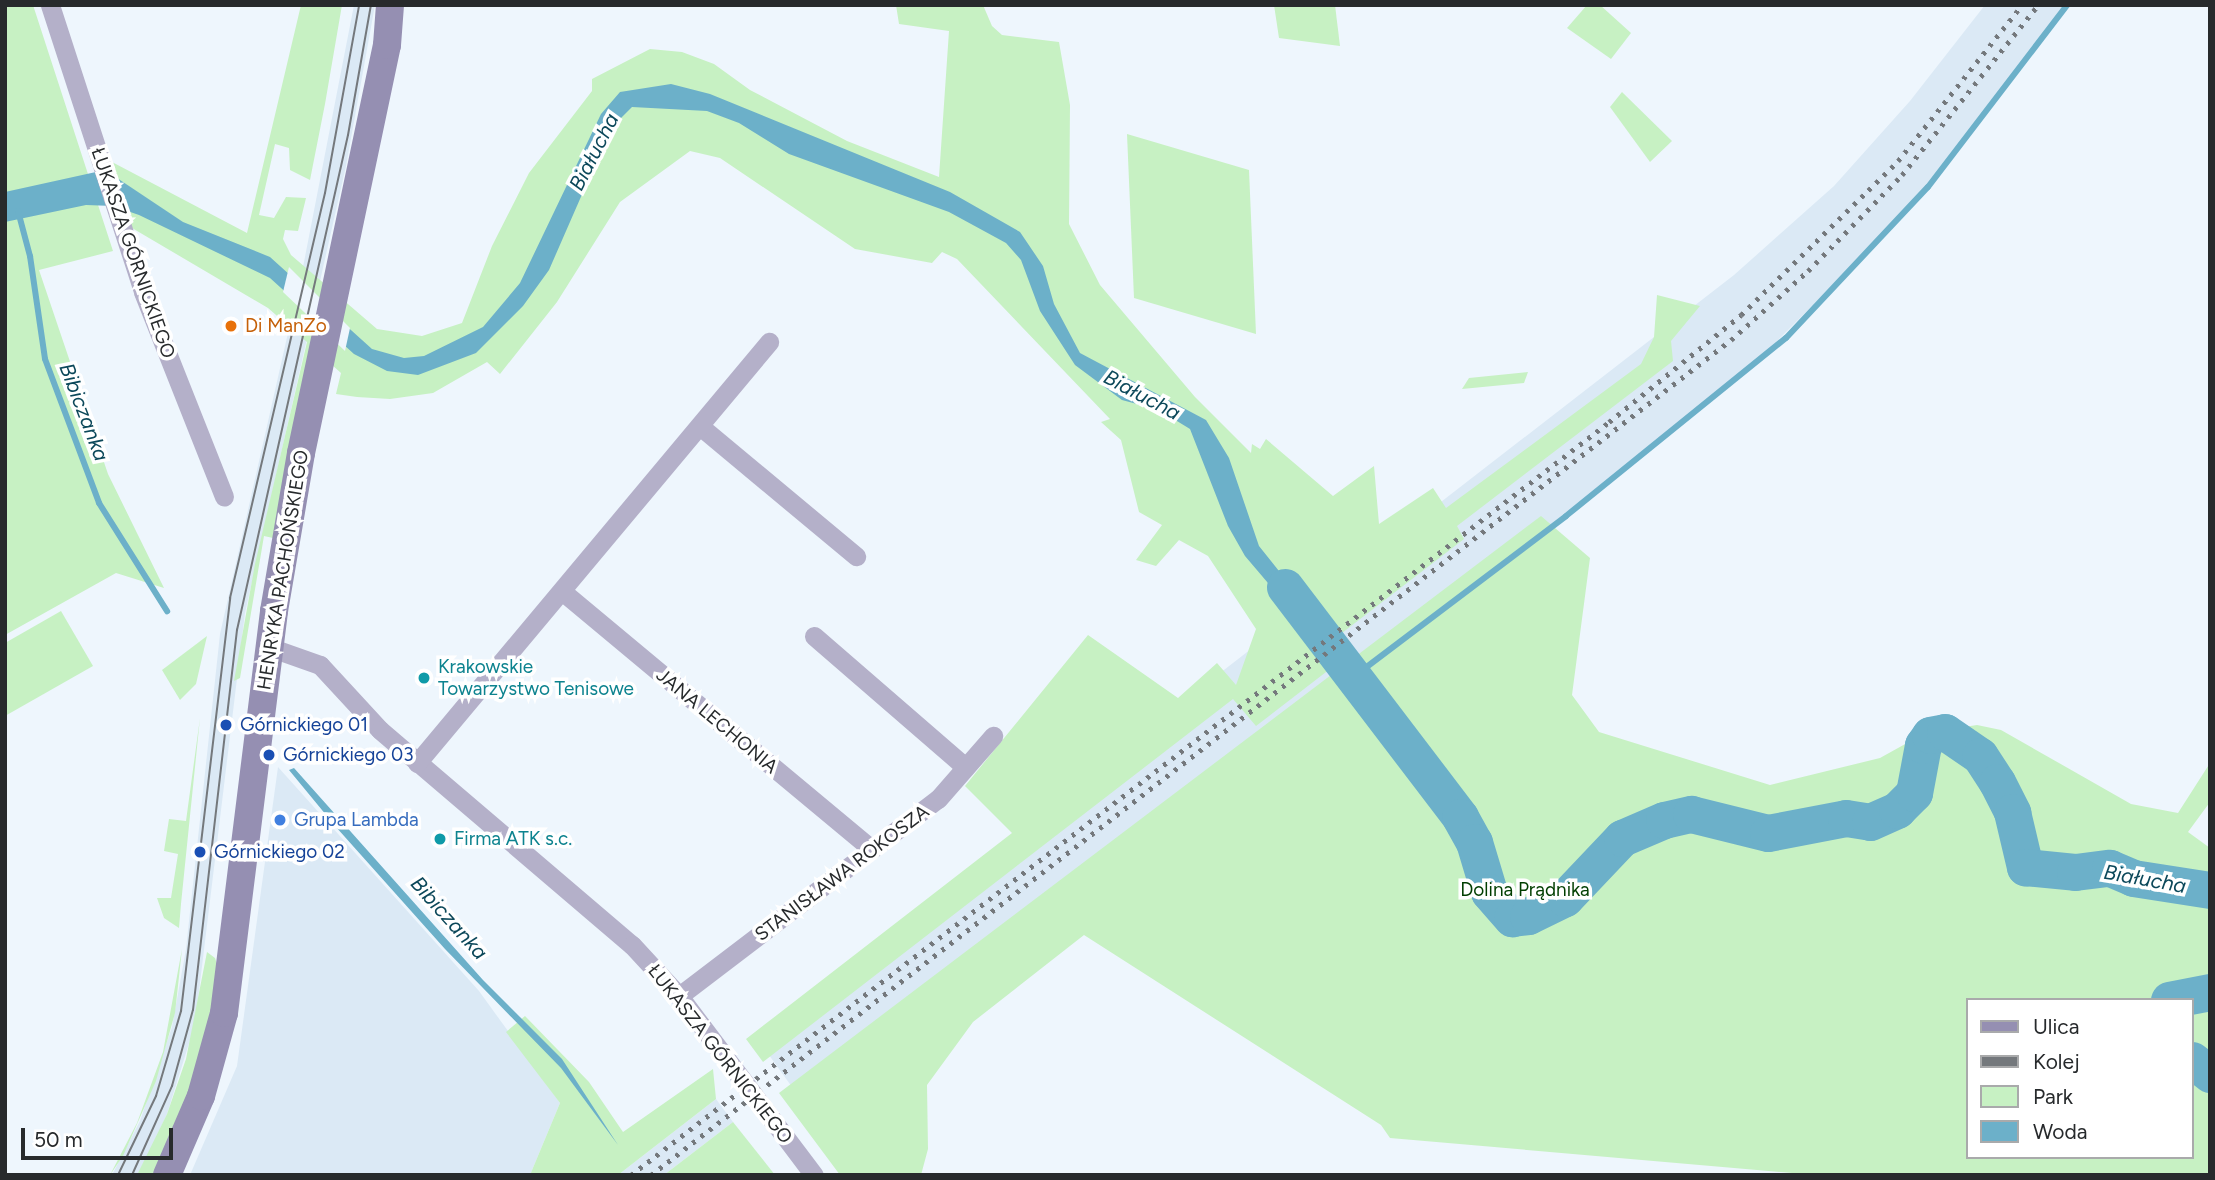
<!DOCTYPE html>
<html>
<head>
<meta charset="utf-8">
<style>
  body { margin:0 }
  #map { position:relative; width:2215px; height:1180px; overflow:hidden; background:#eef6fd; font-family:Figtree,sans-serif }
  div>[style] { position:absolute }
  [style*='--x'] { left:calc(var(--x)*1px); top:calc(var(--y)*1px); width:calc(var(--w)*1px); rotate:calc(var(--a)*1deg) }
  .built>* { inset:0; background:#dbe9f5 }
  .green>* { inset:0; background:#c7f1c3 }
  .water>* { inset:0; background:#6cb0c9 }
  .pier>* { inset:0; background:#eef6fd }
  .stream>* { height:6px; margin:-3px; padding:0 3px; transform-origin:3px; border-radius:3px; background:#6cb0c9 }
  .river>* { height:37px; margin:-18.5px; padding:0 18.5px; transform-origin:18.5px; border-radius:18.5px; background:#6cb0c9 }
  .street>* { height:19px; margin:-9.5px; padding:0 9.5px; transform-origin:9.5px; border-radius:9.5px; background:#b4b0c9 }
  .secondary>* { height:28px; margin:-14px; padding:0 14px; transform-origin:14px; border-radius:14px; background:#958fb2 }
  .tram>* { height:2px; margin:-1px; padding:0 1px; transform-origin:1px; border-radius:1px; background:#74787c }
  .rail>* { height:5px; margin-top:-2.5px; transform-origin:0; background:repeating-linear-gradient(90deg,#74787c 0 3.5px,transparent 0 10.5px) }
  .dots>* { width:19px; height:19px; translate:-50% -50%; box-sizing:border-box; border:4px solid #fff; border-radius:50% }
  span { translate:-50% -50%; white-space:nowrap; text-align:center; line-height:1.15; -webkit-text-stroke:7px #fff; paint-order:stroke }
  .street-label { font-size:19px; color:#272a2c }
  .food-label { font-size:19px; color:#c56008 }
  .left { translate:0 -50%; text-align:left }
  .culture-label { font-size:19px; color:#0d838f }
  .transit-label { font-size:19px; color:#164399 }
  .shop-label { font-size:19px; color:#366cbe }
  .park-label { font-size:19px; color:#003e00 }
  .water-label { font-size:21px; color:#0c485a; font-style:italic }
  .frame { position:absolute; inset:0; border:7px solid #272a2c; pointer-events:none }
  .legend { position:absolute; left:1966px; top:998px; width:228px; height:161px; box-sizing:border-box; background:#fff; border:2px solid #a9aaab; margin:0; padding:9px 12px; list-style:none; font-size:21px; color:#272a2c }
  .legend li { display:flex; align-items:center; gap:14px; height:35px }
  .legend b { width:35px; border:2px solid #a9aaab }
  .scale { position:absolute; left:21px; top:1128px; width:152px; height:32px; box-sizing:border-box; border:4px solid #272a2c; border-top:0; padding-left:9px; font-size:21px; line-height:24px; white-space:nowrap; color:#272a2c; -webkit-text-stroke:5px #fff; paint-order:stroke }
</style>
</head>
<body>
<div id="map">
  <div class="built">
    <i style="clip-path:polygon(354px 5px,375px 5px,346px 166px,245px 613px,195px 1024px,167px 1114px,146px 1159px,137px 1175px,112px 1175px,140px 1121px,172px 1027px,186px 949px,220px 634px,304px 262px)"></i>
    <i style="clip-path:polygon(1985px 5px,2065px 5px,1930px 188px,1756px 362px,1583px 501px,797px 1094px,754px 1034px,1734px 275px,1834px 186px,1910px 101px)"></i>
    <i style="clip-path:polygon(278px 767px,479px 991px,560px 1103px,530px 1175px,190px 1175px,237px 1066px)"></i>
    <i style="clip-path:polygon(716px 1099px,733px 1122px,664px 1175px,618px 1175px)"></i>
  </div>
  <div class="green">
    <i style="clip-path:polygon(5px 5px,33px 5px,113px 251px,39px 270px,108px 474px,164px 588px,116px 573px,5px 635px)"></i>
    <i style="clip-path:polygon(301px 5px,342px 5px,325px 104px,310px 180px,290px 170px,289px 148px,275px 144px,259px 215px,274px 218px,286px 197px,306px 198px,298px 231px,285px 230px,283px 239px,291px 255px,377px 329px,422px 336px,462px 323px,492px 246px,529px 173px,592px 91px,592px 79px,650px 49px,682px 52px,714px 64px,750px 90px,847px 141px,939px 177px,949px 31px,899px 24px,896px 5px,983px 5px,992px 26px,1002px 35px,1059px 42px,1070px 105px,1069px 224px,1100px 285px,1195px 397px,1251px 453px,1252px 444px,1260px 449px,1266px 439px,1333px 496px,1374px 466px,1379px 524px,1433px 488px,1446px 508px,1641px 364px,1654px 337px,1657px 295px,1700px 306px,1671px 341px,1673px 361px,1457px 526px,1464px 539px,1342px 633px,1352px 652px,1256px 726px,1233px 699px,763px 1062px,746px 1039px,1012px 833px,965px 786px,1088px 635px,1178px 698px,1217px 663px,1236px 685px,1256px 629px,1208px 556px,1179px 540px,1156px 566px,1136px 560px,1162px 525px,1139px 512px,1121px 440px,1101px 422px,1110px 419px,957px 259px,942px 252px,932px 263px,855px 249px,720px 158px,690px 151px,620px 202px,557px 302px,500px 374px,487px 362px,433px 393px,390px 399px,357px 397px,336px 394px,341px 373px,313px 348px,273px 538px,264px 536px,240px 678px,234px 681px,255px 564px,307px 342px,268px 308px,132px 228px,112px 162px,247px 233px)"></i>
    <i style="clip-path:polygon(1274px 5px,1335px 5px,1340px 46px,1279px 38px)"></i>
    <i style="clip-path:polygon(1587px 5px,1600px 5px,1631px 33px,1611px 59px,1567px 28px)"></i>
    <i style="clip-path:polygon(1622px 92px,1672px 141px,1650px 162px,1610px 107px)"></i>
    <i style="clip-path:polygon(1127px 134px,1249px 170px,1256px 334px,1134px 298px)"></i>
    <i style="clip-path:polygon(1528px 372px,1524px 383px,1462px 389px,1469px 378px)"></i>
    <i style="clip-path:polygon(evenodd,1541px 516px,1590px 558px,1572px 695px,1599px 732px,1770px 785px,1880px 758px,1925px 733px,1977px 725px,2001px 730px,2131px 804px,2178px 813px,2210px 763px,2210px 802px,2188px 832px,2210px 848px,2210px 1175px,1815px 1175px,1390px 1138px,1381px 1125px,1084px 935px,973px 1022px,927px 1085px,928px 1149px,921px 1175px,840px 1175px,779px 1093px,1541px 516px,1968px 1000px,2192px 1000px,2192px 1157px,1968px 1157px,1968px 1000px)"></i>
    <i style="clip-path:polygon(61px 611px,93px 666px,5px 716px,5px 643px)"></i>
    <i style="clip-path:polygon(207px 636px,196px 684px,180px 700px,162px 670px)"></i>
    <i style="clip-path:polygon(200px 718px,181px 904px,179px 928px,164px 918px,157px 898px,171px 898px,178px 854px,164px 851px,169px 819px,186px 821px)"></i>
    <i style="clip-path:polygon(182px 949px,175px 1013px,156px 1081px,123px 1156px,110px 1175px,137px 1123px,163px 1052px)"></i>
    <i style="clip-path:polygon(207px 952px,215px 958px,219px 970px,197px 1074px,155px 1175px,137px 1175px,167px 1114px,186px 1059px)"></i>
    <i style="clip-path:polygon(525px 1016px,589px 1082px,623px 1132px,713px 1069px,716px 1099px,618px 1175px,530px 1175px,560px 1103px,506px 1032px)"></i>
    <i style="clip-path:polygon(733px 1122px,775px 1175px,664px 1175px)"></i>
  </div>
  <div class="water">
    <i style="clip-path:polygon(671px 84px,710px 94px,950px 192px,1020px 232px,1043px 266px,1054px 304px,1080px 353px,1206px 420px,1229px 458px,1259px 546px,1318px 620px,1305px 636px,1295px 615px,1245px 556px,1228px 526px,1190px 429px,1159px 410px,1122px 400px,1075px 365px,1040px 311px,1021px 260px,1006px 243px,949px 212px,789px 154px,739px 123px,707px 111px,632px 107px,611px 128px,549px 270px,523px 306px,476px 353px,418px 375px,387px 371px,354px 354px,270px 278px,139px 215px,113px 206px,86px 205px,5px 222px,5px 192px,105px 170px,183px 222px,270px 257px,372px 349px,404px 358px,424px 356px,483px 327px,520px 283px,601px 114px,620px 92px)"></i>
    <i style="clip-path:polygon(294px 768px,483px 980px,562px 1059px,618px 1145px,561px 1068px,445px 949px,336px 827px,289px 770px)"></i>
  </div>
  <div class="pier">
    <i style="clip-path:polygon(289px 267px,350px 328px,345px 351px,283px 292px)"></i>
  </div>
  <div class="stream">
    <i style="--x:18;--y:211;--w:47;--a:75.1"></i>
    <i style="--x:30;--y:256;--w:104;--a:81.7"></i>
    <i style="--x:45;--y:359;--w:154;--a:69.4"></i>
    <i style="--x:99;--y:503;--w:128;--a:57.8"></i>
    <i style="--x:1352;--y:678;--w:268;--a:-37.1"></i>
    <i style="--x:1566;--y:516;--w:283;--a:-39"></i>
    <i style="--x:1786;--y:338;--w:207;--a:-46.8"></i>
    <i style="--x:1928;--y:187;--w:229;--a:-52.6"></i>
  </div>
  <div class="river">
    <i style="--x:1285;--y:587;--w:289;--a:52.7"></i>
    <i style="--x:1460;--y:817;--w:29;--a:61"></i>
    <i style="--x:1474;--y:842;--w:52;--a:73.3"></i>
    <i style="--x:1489;--y:892;--w:35;--a:49"></i>
    <i style="--x:1512;--y:918;--w:16;--a:-7"></i>
    <i style="--x:1528;--y:916;--w:41;--a:-25.9"></i>
    <i style="--x:1565;--y:898;--w:83;--a:-46.5"></i>
    <i style="--x:1622;--y:838;--w:46;--a:-23.2"></i>
    <i style="--x:1664;--y:820;--w:28;--a:-13"></i>
    <i style="--x:1691;--y:814;--w:79;--a:13.9"></i>
    <i style="--x:1768;--y:833;--w:79;--a:-10.9"></i>
    <i style="--x:1846;--y:818;--w:24;--a:9"></i>
    <i style="--x:1870;--y:822;--w:30;--a:-24"></i>
    <i style="--x:1897;--y:810;--w:24;--a:-45"></i>
    <i style="--x:1914;--y:793;--w:49;--a:-79.4"></i>
    <i style="--x:1923;--y:745;--w:12;--a:-55"></i>
    <i style="--x:1930;--y:735;--w:15;--a:-11"></i>
    <i style="--x:1945;--y:732;--w:42;--a:34.4"></i>
    <i style="--x:1980;--y:756;--w:31;--a:57"></i>
    <i style="--x:1997;--y:782;--w:34;--a:63"></i>
    <i style="--x:2012;--y:812;--w:57;--a:76.7"></i>
    <i style="--x:2025;--y:867;--w:50;--a:5.7"></i>
    <i style="--x:2075;--y:872;--w:35;--a:-7"></i>
    <i style="--x:2110;--y:868;--w:25;--a:23"></i>
    <i style="--x:2133;--y:878;--w:78;--a:8.9"></i>
    <i style="--x:2169;--y:1000;--w:42;--a:-11"></i>
    <i style="--x:2192;--y:1060;--w:23;--a:38"></i>
  </div>
  <div class="street">
    <i style="--x:50;--y:5;--w:302;--a:72"></i>
    <i style="--x:143;--y:292;--w:220;--a:68.4"></i>
    <i style="--x:701;--y:427;--w:202;--a:39.8"></i>
    <i style="--x:563;--y:592;--w:402;--a:39.8"></i>
    <i style="--x:814;--y:636;--w:200;--a:40.9"></i>
    <i style="--x:269;--y:647;--w:54;--a:19.4"></i>
    <i style="--x:320;--y:665;--w:88;--a:47.3"></i>
    <i style="--x:380;--y:730;--w:331;--a:40.5"></i>
    <i style="--x:632;--y:945;--w:69;--a:47.3"></i>
    <i style="--x:679;--y:996;--w:224;--a:53"></i>
    <i style="--x:417;--y:763;--w:549;--a:-50.1"></i>
    <i style="--x:679;--y:996;--w:325;--a:-37.3"></i>
    <i style="--x:938;--y:799;--w:84;--a:-48.9"></i>
  </div>
  <div class="secondary">
    <i style="--x:167;--y:1175;--w:86;--a:-66.7"></i>
    <i style="--x:201;--y:1096;--w:86;--a:-74.5"></i>
    <i style="--x:224;--y:1013;--w:405;--a:-82.9"></i>
    <i style="--x:274;--y:611;--w:160;--a:-80.3"></i>
    <i style="--x:301;--y:453;--w:417;--a:-78.1"></i>
    <i style="--x:387;--y:45;--w:40;--a:-85.7"></i>
  </div>
  <div class="tram">
    <i style="--x:118;--y:1175;--w:88;--a:-64.3"></i>
    <i style="--x:156;--y:1096;--w:89;--a:-73.6"></i>
    <i style="--x:181;--y:1011;--w:416;--a:-83.2"></i>
    <i style="--x:230;--y:598;--w:416;--a:-76.8"></i>
    <i style="--x:325;--y:193;--w:191;--a:-79.7"></i>
    <i style="--x:132;--y:1175;--w:98;--a:-65.8"></i>
    <i style="--x:172;--y:1086;--w:79;--a:-74.6"></i>
    <i style="--x:193;--y:1010;--w:383;--a:-83.4"></i>
    <i style="--x:237;--y:630;--w:507;--a:-77.36"></i>
    <i style="--x:348;--y:135;--w:132;--a:-80"></i>
  </div>
  <div class="rail">
    <i style="--x:631;--y:1175;--w:1234;--a:-37.59"></i>
    <i style="--x:1609;--y:422;--w:170;--a:-39"></i>
    <i style="--x:1741;--y:315;--w:220;--a:-44.4"></i>
    <i style="--x:1898;--y:161;--w:199;--a:-51.5"></i>
    <i style="--x:651;--y:1175;--w:1365;--a:-37.71"></i>
    <i style="--x:1731;--y:340;--w:103;--a:-41.9"></i>
    <i style="--x:1808;--y:271;--w:134;--a:-45.6"></i>
    <i style="--x:1902;--y:175;--w:218;--a:-51.3"></i>
  </div>
  <div class="dots">
    <i style="left:231px;top:326px;background:#e8710a"></i>
    <i style="left:424px;top:678px;background:#0f9aa8"></i>
    <i style="left:226px;top:725px;background:#1a4fb4"></i>
    <i style="left:269px;top:755px;background:#1a4fb4"></i>
    <i style="left:280px;top:820px;background:#3f7fe0"></i>
    <i style="left:440px;top:839px;background:#0f9aa8"></i>
    <i style="left:200px;top:852px;background:#1a4fb4"></i>
  </div>
  <div class="street-label">
    <span style="left:133px;top:253px;rotate:71deg">ŁUKASZA GÓRNICKIEGO</span>
    <span style="left:283px;top:570px;rotate:-81deg">HENRYKA PACHOŃSKIEGO</span>
    <span style="left:717px;top:721px;rotate:40deg">JANA LECHONIA</span>
    <span style="left:842px;top:873px;rotate:-37deg">STANISŁAWA ROKOSZA</span>
    <span style="left:720px;top:1054px;rotate:52deg">ŁUKASZA GÓRNICKIEGO</span>
  </div>
  <div class="food-label">
    <span class="left" style="left:245px;top:326px">Di ManZo</span>
  </div>
  <div class="culture-label">
    <span class="left" style="left:438px;top:678px">Krakowskie<br>Towarzystwo Tenisowe</span>
    <span class="left" style="left:454px;top:839px">Firma ATK s.c.</span>
  </div>
  <div class="transit-label">
    <span class="left" style="left:240px;top:725px">Górnickiego 01</span>
    <span class="left" style="left:283px;top:755px">Górnickiego 03</span>
    <span class="left" style="left:214px;top:852px">Górnickiego 02</span>
  </div>
  <div class="shop-label">
    <span class="left" style="left:294px;top:820px">Grupa Lambda</span>
  </div>
  <div class="park-label">
    <span style="left:1525px;top:890px">Dolina Prądnika</span>
  </div>
  <div class="water-label">
    <span style="left:594px;top:152px;rotate:-63deg">Białucha</span>
    <span style="left:1142px;top:395px;rotate:28deg">Białucha</span>
    <span style="left:84px;top:412px;rotate:69deg">Bibiczanka</span>
    <span style="left:2145px;top:879px;rotate:10deg">Białucha</span>
    <span style="left:449px;top:918px;rotate:48deg">Bibiczanka</span>
  </div>
  <div class="frame"></div>
  <ul class="legend">
  <li><b style="height:9px;background:#958fb2"></b>Ulica</li>
  <li><b style="height:9px;background:#74787c"></b>Kolej</li>
  <li><b style="height:19px;background:#c7f1c3"></b>Park</li>
  <li><b style="height:19px;background:#6cb0c9"></b>Woda</li>
  </ul>
  <div class="scale">50 m</div>
</div>
</body>
</html>
